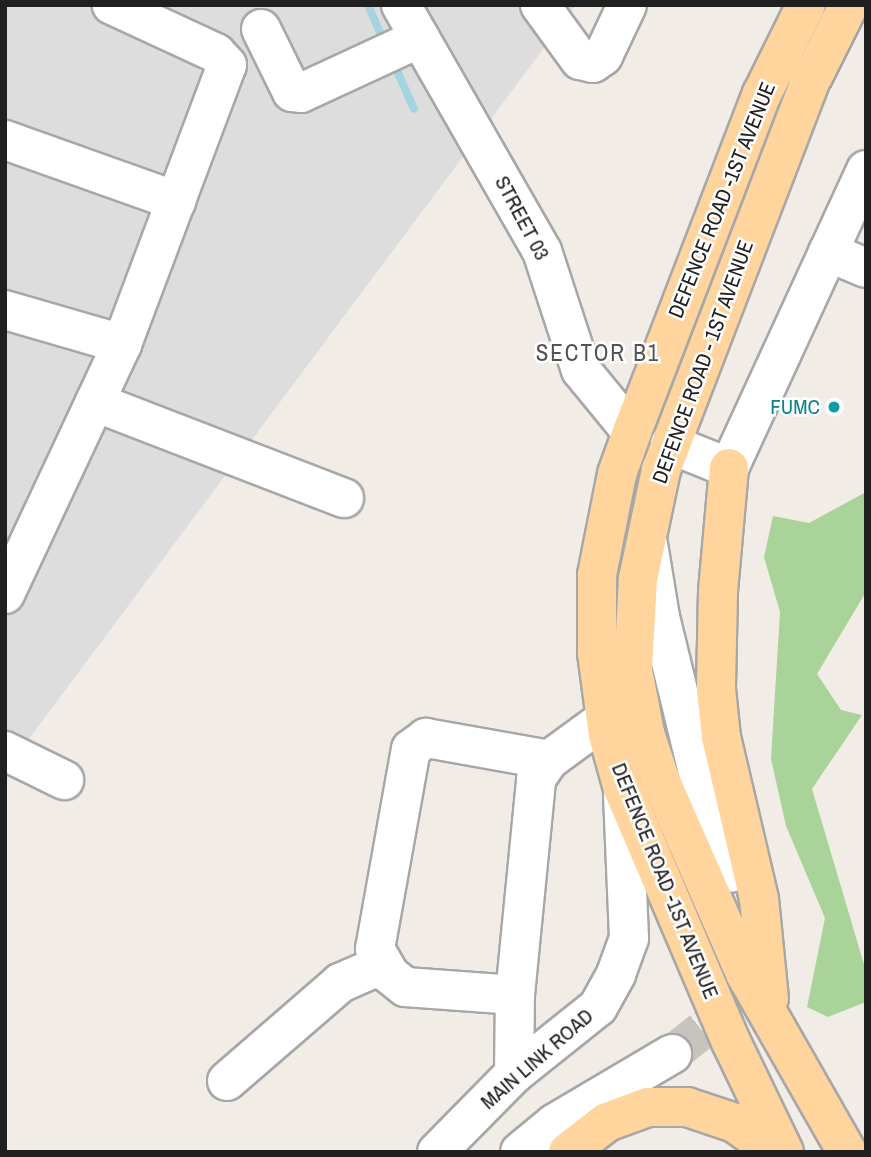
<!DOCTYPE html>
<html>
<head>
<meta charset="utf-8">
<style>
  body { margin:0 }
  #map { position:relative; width:871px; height:1157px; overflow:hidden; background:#f1ede6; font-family:"Archivo Narrow",sans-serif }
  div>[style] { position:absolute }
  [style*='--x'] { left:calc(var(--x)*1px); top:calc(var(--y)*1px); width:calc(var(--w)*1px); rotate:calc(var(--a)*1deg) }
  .residential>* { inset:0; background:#dedddd }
  .forest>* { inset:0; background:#aad399 }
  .stream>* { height:8px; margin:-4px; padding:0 4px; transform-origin:4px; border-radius:4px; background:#a4d3e1 }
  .minor-tunnel>* { height:38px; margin-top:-19px; transform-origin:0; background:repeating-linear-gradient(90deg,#c7c4be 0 38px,transparent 0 57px) }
  .roads { filter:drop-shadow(2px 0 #a7a7a7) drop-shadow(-2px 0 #a7a7a7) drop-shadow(0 2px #a7a7a7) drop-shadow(0 -2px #a7a7a7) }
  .minor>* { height:38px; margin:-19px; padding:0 19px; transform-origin:19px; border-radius:19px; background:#fff }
  .major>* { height:38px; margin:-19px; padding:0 19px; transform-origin:19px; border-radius:19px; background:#ffd59d }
  .dots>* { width:19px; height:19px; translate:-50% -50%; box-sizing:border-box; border:4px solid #fff; border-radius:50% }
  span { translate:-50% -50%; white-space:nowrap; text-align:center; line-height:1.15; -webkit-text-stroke:5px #fff; paint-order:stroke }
  .street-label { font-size:21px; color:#202020 }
  .culture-label { font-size:21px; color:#0d838f }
  .right { translate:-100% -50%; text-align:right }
  .neighbourhood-label { font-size:23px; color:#535353; letter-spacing:2px }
  .frame { position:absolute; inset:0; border:7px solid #202020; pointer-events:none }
</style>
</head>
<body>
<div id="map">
  <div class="residential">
    <i style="clip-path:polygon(5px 5px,576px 5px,5px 771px)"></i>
  </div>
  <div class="forest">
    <i style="clip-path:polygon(866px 492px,866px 592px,817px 674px,841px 710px,862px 715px,812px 789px,866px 971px,866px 1002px,828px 1017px,807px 1007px,825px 918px,786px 826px,771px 759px,780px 612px,764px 557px,773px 516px,809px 523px)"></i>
  </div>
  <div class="stream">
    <i style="--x:368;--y:5;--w:43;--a:66.4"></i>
    <i style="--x:393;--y:62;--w:51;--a:65.9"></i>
  </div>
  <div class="minor-tunnel">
    <i style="--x:672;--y:1054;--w:48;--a:-38.3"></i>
    <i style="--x:710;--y:1024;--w:30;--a:-56"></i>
    <i style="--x:727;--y:999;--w:27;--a:-70"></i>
    <i style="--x:736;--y:974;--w:28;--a:-75"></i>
    <i style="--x:743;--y:947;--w:75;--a:-99.2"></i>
  </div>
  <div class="roads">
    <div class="minor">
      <i style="--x:401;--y:5;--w:284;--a:60.2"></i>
      <i style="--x:542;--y:251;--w:125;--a:71.9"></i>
      <i style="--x:581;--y:370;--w:80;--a:50.6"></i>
      <i style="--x:540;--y:5;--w:68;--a:54"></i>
      <i style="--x:580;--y:60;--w:13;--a:13"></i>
      <i style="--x:593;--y:63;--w:12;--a:-35"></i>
      <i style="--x:603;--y:56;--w:56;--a:-64.8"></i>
      <i style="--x:261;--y:29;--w:70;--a:63.8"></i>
      <i style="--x:292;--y:92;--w:9;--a:6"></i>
      <i style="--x:301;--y:93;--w:131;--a:-24.8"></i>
      <i style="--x:5;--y:140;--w:182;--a:19.6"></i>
      <i style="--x:828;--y:252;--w:41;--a:22.8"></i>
      <i style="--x:5;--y:310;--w:122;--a:16.2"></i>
      <i style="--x:95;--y:402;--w:267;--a:21.1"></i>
      <i style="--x:670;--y:444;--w:64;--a:22.1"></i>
      <i style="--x:729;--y:468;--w:328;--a:-65.3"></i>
      <i style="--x:648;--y:544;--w:74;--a:80.7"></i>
      <i style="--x:660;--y:617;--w:156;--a:76.3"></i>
      <i style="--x:697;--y:769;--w:109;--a:71.9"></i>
      <i style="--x:5;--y:594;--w:276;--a:-64.9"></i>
      <i style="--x:122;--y:344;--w:298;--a:-69.4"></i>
      <i style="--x:227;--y:65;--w:16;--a:-133"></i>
      <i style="--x:216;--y:53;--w:115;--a:-155.2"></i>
      <i style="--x:5;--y:751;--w:66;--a:26.2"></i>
      <i style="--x:515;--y:995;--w:110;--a:-175.8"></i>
      <i style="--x:405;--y:987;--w:19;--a:-141"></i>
      <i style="--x:390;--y:975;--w:30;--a:-120"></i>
      <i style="--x:375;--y:949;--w:203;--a:-79.8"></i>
      <i style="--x:411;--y:749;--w:19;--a:-36"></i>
      <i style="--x:426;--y:738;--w:125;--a:10.1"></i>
      <i style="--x:514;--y:1074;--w:79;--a:-89.3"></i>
      <i style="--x:515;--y:995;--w:217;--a:-84.4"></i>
      <i style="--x:536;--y:779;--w:23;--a:-56"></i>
      <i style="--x:549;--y:760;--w:69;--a:-36.2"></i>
      <i style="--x:227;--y:1081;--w:150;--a:-40.9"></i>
      <i style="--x:340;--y:983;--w:47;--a:-23.8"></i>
      <i style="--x:437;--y:1152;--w:110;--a:-45.4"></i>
      <i style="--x:514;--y:1074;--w:107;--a:-38.6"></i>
      <i style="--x:598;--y:1007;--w:38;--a:-61"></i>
      <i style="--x:616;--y:974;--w:38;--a:-70"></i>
      <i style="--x:629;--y:938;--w:142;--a:-92.4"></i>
      <i style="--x:520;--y:1152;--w:45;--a:-39.6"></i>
      <i style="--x:555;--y:1123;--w:136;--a:-30.5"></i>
    </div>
    <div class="major">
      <i style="--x:729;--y:468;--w:123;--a:95.1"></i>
      <i style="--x:718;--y:591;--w:98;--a:91.2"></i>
      <i style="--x:716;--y:689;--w:48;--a:84.1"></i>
      <i style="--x:721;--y:737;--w:166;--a:76.8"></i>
      <i style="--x:759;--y:899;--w:100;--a:84.3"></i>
      <i style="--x:568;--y:1152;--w:49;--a:-37.6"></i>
      <i style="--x:607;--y:1122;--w:44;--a:-20.1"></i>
      <i style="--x:648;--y:1107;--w:39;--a:0"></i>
      <i style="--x:687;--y:1107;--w:51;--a:18.4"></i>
      <i style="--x:735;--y:1123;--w:49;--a:35.9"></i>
      <i style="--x:784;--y:1152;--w:122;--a:-115.7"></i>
      <i style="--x:731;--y:1042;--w:275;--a:-113.1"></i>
      <i style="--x:623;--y:789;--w:56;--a:-105.5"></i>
      <i style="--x:608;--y:735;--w:83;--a:-97.6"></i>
      <i style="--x:597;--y:653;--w:78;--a:-90"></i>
      <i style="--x:597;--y:575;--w:103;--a:-78.8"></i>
      <i style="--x:617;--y:474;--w:45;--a:-70.3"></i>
      <i style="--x:632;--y:432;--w:362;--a:-69"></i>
      <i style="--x:762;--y:94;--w:99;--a:-63.7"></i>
      <i style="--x:847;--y:1152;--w:206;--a:-119.7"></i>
      <i style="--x:745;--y:973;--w:209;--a:-113.7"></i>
      <i style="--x:661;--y:782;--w:52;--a:-108.1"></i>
      <i style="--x:645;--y:733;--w:64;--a:-100.8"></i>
      <i style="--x:633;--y:670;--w:91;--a:-86.9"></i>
      <i style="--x:638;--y:579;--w:111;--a:-78.1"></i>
      <i style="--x:661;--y:470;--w:416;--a:-69"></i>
      <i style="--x:810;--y:82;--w:86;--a:-63.1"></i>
    </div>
  </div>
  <div class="dots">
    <i style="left:834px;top:407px;background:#0f9aa8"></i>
  </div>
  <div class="street-label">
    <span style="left:722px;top:200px;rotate:-68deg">DEFENCE ROAD -1ST AVENUE</span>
    <span style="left:522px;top:218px;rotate:62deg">STREET 03</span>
    <span style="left:703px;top:362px;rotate:-70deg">DEFENCE ROAD - 1ST AVENUE</span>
    <span style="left:665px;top:881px;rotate:68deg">DEFENCE ROAD -1ST AVENUE</span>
    <span style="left:537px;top:1059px;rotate:-41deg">MAIN LINK ROAD</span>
  </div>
  <div class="culture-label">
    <span class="right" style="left:820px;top:407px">FUMC</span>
  </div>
  <div class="neighbourhood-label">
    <span style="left:598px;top:353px">SECTOR B1</span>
  </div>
  <div class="frame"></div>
</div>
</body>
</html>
